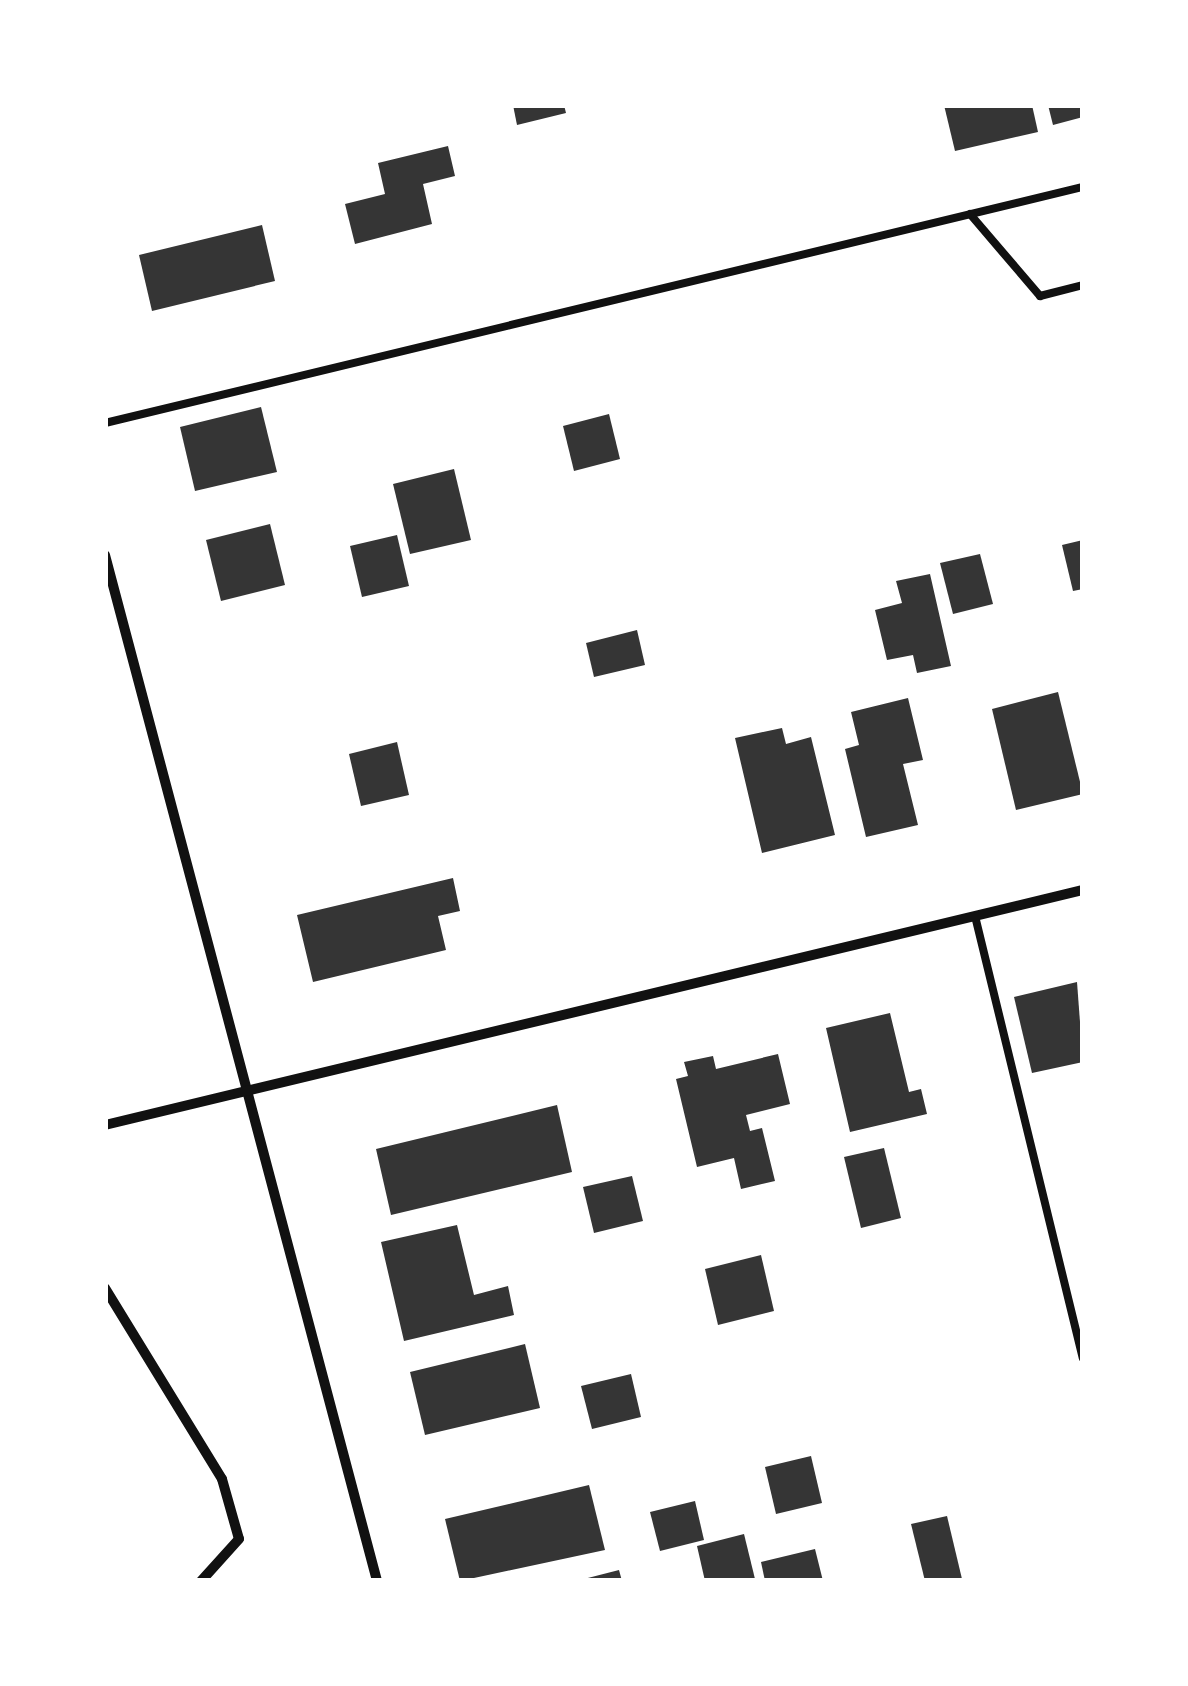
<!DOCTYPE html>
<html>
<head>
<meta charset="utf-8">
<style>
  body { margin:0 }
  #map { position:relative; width:1188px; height:1686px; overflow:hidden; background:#fff; font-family:Jost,sans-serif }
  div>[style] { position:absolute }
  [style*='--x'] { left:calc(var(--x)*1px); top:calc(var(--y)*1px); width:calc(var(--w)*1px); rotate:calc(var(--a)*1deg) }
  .building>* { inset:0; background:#353535 }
  .service>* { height:8px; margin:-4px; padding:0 4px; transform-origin:4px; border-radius:4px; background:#111 }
  .minor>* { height:10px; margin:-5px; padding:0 5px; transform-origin:5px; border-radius:5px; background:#111 }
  span { translate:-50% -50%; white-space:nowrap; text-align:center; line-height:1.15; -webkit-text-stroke:8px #fff; paint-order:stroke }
  .frame { position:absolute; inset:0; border:108px solid #fff; pointer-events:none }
</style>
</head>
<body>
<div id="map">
  <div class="building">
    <i style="clip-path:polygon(513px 105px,564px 105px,566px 113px,517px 125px)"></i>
    <i style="clip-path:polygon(944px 105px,1032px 105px,1038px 132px,955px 151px)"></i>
    <i style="clip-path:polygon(1048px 105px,1083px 105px,1083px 117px,1053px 125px)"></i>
    <i style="clip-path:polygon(448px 146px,455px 176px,423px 184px,432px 224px,355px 244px,345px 204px,385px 194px,378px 163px)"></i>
    <i style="clip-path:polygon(262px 225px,275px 281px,152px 311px,139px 255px)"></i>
    <i style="clip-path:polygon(261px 407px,277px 472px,195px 491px,180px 427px)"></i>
    <i style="clip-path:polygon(609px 414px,620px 459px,574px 471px,563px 426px)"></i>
    <i style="clip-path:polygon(454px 469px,471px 540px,410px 554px,393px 484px)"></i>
    <i style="clip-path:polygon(270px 524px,285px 585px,221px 601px,206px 540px)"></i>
    <i style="clip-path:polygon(397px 535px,409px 586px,362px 597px,350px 546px)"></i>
    <i style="clip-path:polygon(1083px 540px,1083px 589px,1073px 591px,1062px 545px)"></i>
    <i style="clip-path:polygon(980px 554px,993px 604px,953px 614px,940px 563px)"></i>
    <i style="clip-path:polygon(930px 574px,951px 666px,917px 673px,913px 655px,887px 660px,875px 610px,902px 603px,896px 581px)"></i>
    <i style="clip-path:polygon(637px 630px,645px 665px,594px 677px,586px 643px)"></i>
    <i style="clip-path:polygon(1058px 692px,1083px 794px,1016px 810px,992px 709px)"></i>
    <i style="clip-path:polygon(908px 698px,923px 760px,903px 764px,918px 825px,866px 837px,845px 749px,859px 745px,851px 712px)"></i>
    <i style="clip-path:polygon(782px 728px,786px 744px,811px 737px,835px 835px,762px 853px,735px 738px)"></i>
    <i style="clip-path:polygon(397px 742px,409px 795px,361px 806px,349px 754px)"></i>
    <i style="clip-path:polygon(453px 878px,460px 911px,438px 916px,446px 950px,313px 982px,297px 915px)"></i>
    <i style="clip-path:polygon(1077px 982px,1083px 1062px,1032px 1073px,1014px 997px)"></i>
    <i style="clip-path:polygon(890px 1013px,909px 1092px,921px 1089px,927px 1114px,850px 1132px,826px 1028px)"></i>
    <i style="clip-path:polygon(778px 1054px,790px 1104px,746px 1115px,750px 1131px,762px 1128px,775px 1181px,741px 1189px,734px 1158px,697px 1167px,676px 1079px,688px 1076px,684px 1062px,713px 1056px,716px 1069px)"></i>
    <i style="clip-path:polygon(557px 1105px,572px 1172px,391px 1215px,376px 1149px)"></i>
    <i style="clip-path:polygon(884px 1148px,901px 1218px,861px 1228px,844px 1157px)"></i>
    <i style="clip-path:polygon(632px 1176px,643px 1221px,594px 1233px,583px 1187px)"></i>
    <i style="clip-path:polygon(457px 1225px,474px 1295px,508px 1286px,514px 1315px,404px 1341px,381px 1242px)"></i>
    <i style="clip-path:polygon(761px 1255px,774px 1311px,718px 1325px,705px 1269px)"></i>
    <i style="clip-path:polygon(525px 1344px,540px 1408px,425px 1435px,410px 1372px)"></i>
    <i style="clip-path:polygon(631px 1374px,641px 1417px,592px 1429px,581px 1386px)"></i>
    <i style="clip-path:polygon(811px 1456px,822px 1503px,776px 1514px,765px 1467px)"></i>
    <i style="clip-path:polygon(589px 1485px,605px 1550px,460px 1581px,445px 1519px)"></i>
    <i style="clip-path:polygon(695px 1501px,704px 1540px,660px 1551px,650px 1512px)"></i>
    <i style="clip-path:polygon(947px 1516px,962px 1579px,925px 1581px,911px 1524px)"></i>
    <i style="clip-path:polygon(744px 1534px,755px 1579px,705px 1581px,697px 1546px)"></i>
    <i style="clip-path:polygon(815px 1549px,823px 1581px,765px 1581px,761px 1562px)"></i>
    <i style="clip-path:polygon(619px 1570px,622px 1581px,580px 1581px,580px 1580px)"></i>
  </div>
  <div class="service">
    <i style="--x:970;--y:214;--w:108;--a:49.5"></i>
    <i style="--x:1040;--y:296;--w:44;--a:-14.3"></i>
    <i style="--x:105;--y:423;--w:1006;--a:-13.57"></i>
    <i style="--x:975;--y:916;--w:455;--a:76.3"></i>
  </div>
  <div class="minor">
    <i style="--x:105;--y:555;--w:1061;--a:75.15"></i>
    <i style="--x:105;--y:1125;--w:1006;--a:-13.51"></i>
    <i style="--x:105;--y:1288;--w:224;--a:58.5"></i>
    <i style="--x:222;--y:1479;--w:62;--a:74.2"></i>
    <i style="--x:239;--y:1539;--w:57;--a:132.1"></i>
  </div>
  <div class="frame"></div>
</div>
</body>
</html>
